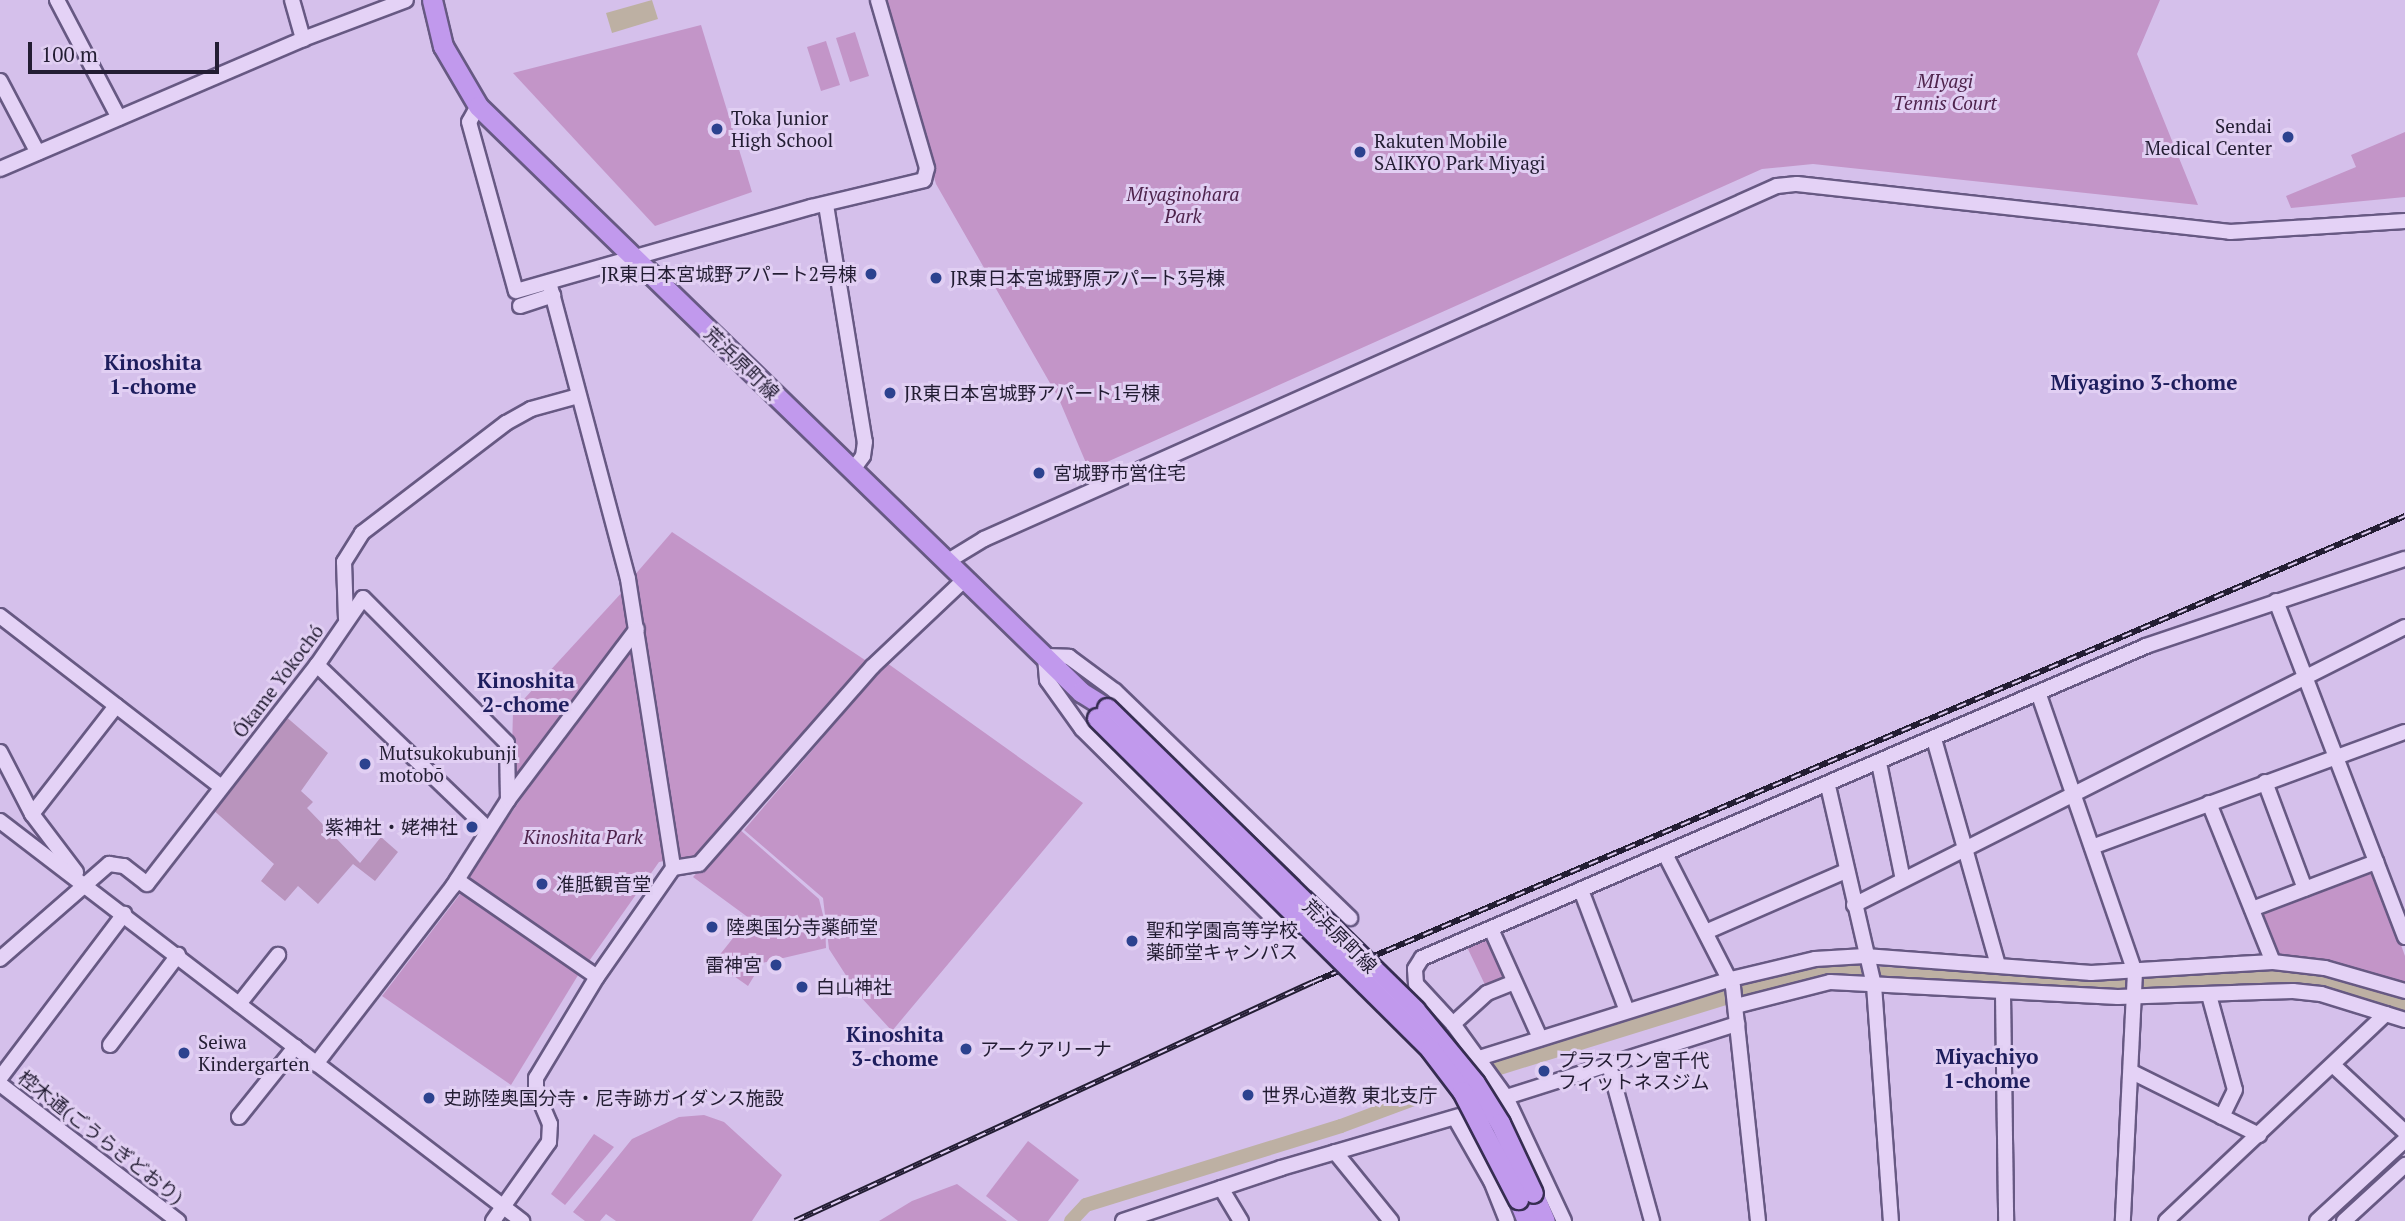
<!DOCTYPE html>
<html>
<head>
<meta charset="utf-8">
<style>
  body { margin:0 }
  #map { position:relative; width:2405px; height:1221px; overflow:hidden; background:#d5c0eb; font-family:"PT Serif","Noto Sans JP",serif }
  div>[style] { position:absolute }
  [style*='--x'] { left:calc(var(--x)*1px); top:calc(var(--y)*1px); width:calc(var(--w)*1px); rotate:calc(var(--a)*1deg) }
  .green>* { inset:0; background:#c395c8 }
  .cemetery>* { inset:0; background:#b994bd }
  .water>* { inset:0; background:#bdb0a3 }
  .canal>* { height:14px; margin:-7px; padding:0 7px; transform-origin:7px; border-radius:7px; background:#bdb0a3 }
  .roads { filter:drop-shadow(2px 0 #675983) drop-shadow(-2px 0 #675983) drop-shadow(0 2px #675983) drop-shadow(0 -2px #675983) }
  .minor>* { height:14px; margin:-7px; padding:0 7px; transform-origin:7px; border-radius:7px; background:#e4d2f6 }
  .major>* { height:19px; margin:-9.5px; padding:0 9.5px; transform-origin:9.5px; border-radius:9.5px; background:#c199ed }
  .rail>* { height:6px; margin-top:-3px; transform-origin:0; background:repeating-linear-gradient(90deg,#e1cff3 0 10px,#231d33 0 20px); box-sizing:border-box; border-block:2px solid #231d33 }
  .bridges { filter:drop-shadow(2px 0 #362d51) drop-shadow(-2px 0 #362d51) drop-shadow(0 2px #362d51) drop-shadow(0 -2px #362d51) }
  .major-bridge>* { height:19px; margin:-9.5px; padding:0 9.5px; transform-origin:9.5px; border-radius:9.5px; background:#c199ed }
  .dots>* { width:19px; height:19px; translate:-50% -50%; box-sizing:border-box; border:4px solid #e1cff3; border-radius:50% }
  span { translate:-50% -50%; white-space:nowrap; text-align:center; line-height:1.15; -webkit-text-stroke:6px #e1cff3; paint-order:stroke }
  .park-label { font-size:19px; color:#4f244d; font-style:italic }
  .poi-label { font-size:19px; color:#231d33 }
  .left { translate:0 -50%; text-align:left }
  .right { translate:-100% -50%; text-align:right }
  .street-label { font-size:19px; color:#231d33 }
  .neighbourhood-label { font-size:21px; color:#1e1e5e; font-weight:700 }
  .scale { position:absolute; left:28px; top:42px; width:191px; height:32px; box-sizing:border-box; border:4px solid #231d33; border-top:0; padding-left:9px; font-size:21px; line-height:24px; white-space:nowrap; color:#231d33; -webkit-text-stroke:5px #e1cff3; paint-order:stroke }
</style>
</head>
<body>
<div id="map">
  <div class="green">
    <i style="clip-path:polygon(882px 0,2160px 0,2137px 54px,2198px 205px,1813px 164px,1762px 169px,1089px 470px,1058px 397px,936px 184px)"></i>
    <i style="clip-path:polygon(701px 25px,752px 192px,655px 226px,513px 73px)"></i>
    <i style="clip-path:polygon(855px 32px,869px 76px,850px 82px,836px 38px)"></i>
    <i style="clip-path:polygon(826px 41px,840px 85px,821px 91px,807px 47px)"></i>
    <i style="clip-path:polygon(2405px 132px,2405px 197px,2291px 208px,2286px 196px,2356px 167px,2351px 155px)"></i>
    <i style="clip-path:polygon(672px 532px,868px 662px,692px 858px,680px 858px,633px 577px)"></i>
    <i style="clip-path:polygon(625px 589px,631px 628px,511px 787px,513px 711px)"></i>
    <i style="clip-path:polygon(634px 637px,664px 861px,659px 862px,587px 964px,464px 881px)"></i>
    <i style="clip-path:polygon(887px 663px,1083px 803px,892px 1031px,858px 994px,829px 949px,823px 898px,744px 830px)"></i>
    <i style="clip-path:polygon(738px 828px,819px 899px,825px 923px,826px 948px,762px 963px,748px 986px,714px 962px,749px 918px,693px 877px)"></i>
    <i style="clip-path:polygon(2368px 870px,2375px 874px,2405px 956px,2405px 987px,2282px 958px,2272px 952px,2258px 917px,2261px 909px)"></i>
    <i style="clip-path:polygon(464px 889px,580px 972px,511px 1085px,382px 996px)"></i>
    <i style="clip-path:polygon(1486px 938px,1507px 975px,1486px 987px,1467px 947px)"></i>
    <i style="clip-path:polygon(704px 1115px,724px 1122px,782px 1175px,752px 1221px,616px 1221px,606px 1214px,600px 1221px,585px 1221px,573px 1212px,632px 1139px,679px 1117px)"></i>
    <i style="clip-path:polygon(594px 1134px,614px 1147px,565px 1205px,551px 1194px)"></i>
    <i style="clip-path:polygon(1028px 1141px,1079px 1180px,1048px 1221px,1018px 1221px,986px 1196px)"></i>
    <i style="clip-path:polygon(957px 1184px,1007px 1221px,879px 1221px,912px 1201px)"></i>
  </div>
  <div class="cemetery">
    <i style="clip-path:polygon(284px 715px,328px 753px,301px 791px,313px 802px,307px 808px,360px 863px,381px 837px,398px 852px,375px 881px,353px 864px,318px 904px,298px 886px,285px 901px,261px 881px,274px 864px,211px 808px)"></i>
  </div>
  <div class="water">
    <i style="clip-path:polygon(652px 0,658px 19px,612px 33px,606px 13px)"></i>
  </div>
  <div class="canal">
    <i style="--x:1739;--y:994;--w:85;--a:-16.3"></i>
    <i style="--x:1821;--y:970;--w:278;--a:3.5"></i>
    <i style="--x:2098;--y:987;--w:171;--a:-3.7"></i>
    <i style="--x:2269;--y:976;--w:49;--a:3.5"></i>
    <i style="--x:2318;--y:979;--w:91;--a:17.8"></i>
    <i style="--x:1496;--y:1069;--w:240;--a:-17.2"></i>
    <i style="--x:1071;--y:1221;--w:22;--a:-47"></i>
    <i style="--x:1086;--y:1205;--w:267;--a:-17.2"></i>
    <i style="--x:1341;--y:1126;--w:92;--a:-20.4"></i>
  </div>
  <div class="roads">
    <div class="minor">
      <i style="--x:57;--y:0;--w:133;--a:62.3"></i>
      <i style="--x:292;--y:0;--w:41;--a:74.2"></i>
      <i style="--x:0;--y:81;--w:81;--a:62.2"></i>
      <i style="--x:478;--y:106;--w:18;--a:119"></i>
      <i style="--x:469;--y:122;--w:175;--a:74.5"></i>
      <i style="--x:516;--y:291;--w:307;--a:-15.9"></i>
      <i style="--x:811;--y:207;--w:116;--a:-13.4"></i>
      <i style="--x:924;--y:180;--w:12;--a:-76"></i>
      <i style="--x:927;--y:168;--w:175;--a:-106.3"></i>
      <i style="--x:0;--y:169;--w:330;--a:-23.2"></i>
      <i style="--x:303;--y:39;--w:110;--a:-20.7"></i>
      <i style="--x:826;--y:205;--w:240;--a:80.7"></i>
      <i style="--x:865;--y:442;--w:14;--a:98"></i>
      <i style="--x:863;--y:456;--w:17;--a:126"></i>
      <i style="--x:549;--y:282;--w:307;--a:75.1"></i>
      <i style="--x:628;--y:579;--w:292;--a:81.1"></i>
      <i style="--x:520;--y:306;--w:35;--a:-18"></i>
      <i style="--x:948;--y:561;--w:42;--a:-31.4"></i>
      <i style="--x:984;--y:539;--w:868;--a:-24"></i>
      <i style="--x:1777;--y:186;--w:20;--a:-6"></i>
      <i style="--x:1797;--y:184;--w:436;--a:6.3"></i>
      <i style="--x:2230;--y:232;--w:175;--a:-3.6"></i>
      <i style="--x:2276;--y:601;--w:360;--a:69"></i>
      <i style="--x:0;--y:616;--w:279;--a:37.7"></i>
      <i style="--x:346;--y:619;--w:57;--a:-92"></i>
      <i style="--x:344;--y:562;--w:34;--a:-58"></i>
      <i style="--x:362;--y:533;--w:181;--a:-37.4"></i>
      <i style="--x:506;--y:423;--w:29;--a:-29"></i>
      <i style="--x:531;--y:409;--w:49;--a:-15.5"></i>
      <i style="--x:317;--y:665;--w:237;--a:43.8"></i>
      <i style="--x:2039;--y:695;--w:293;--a:70.9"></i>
      <i style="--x:2135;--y:972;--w:249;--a:92.8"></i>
      <i style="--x:1934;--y:739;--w:235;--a:74.2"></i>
      <i style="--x:0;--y:752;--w:70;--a:62.7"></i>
      <i style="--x:32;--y:814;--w:73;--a:52.8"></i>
      <i style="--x:1879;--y:763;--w:119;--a:78.4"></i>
      <i style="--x:2265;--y:782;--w:114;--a:69.5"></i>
      <i style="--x:1828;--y:786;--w:204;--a:77"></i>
      <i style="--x:1874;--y:985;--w:237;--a:85.9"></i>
      <i style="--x:2209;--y:803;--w:171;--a:68.1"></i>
      <i style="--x:32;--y:814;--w:137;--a:-52.1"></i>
      <i style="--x:0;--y:821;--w:658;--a:37.46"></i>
      <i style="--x:2092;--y:847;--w:333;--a:-20.2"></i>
      <i style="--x:1665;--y:854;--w:149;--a:62.9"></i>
      <i style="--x:1733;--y:987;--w:235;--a:83.9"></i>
      <i style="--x:457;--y:880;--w:170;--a:34.7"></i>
      <i style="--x:1310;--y:881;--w:52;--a:135"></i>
      <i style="--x:1273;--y:918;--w:269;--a:-135.3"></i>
      <i style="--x:1082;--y:729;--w:60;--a:-125.5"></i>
      <i style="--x:1047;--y:680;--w:24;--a:-95"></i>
      <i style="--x:1045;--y:656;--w:24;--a:2"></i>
      <i style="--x:1069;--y:657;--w:57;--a:36.5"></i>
      <i style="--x:1115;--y:691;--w:327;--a:44"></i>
      <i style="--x:1581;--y:890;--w:129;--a:69.2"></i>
      <i style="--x:1854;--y:905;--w:617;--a:-26.77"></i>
      <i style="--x:2252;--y:909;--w:133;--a:-20.8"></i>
      <i style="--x:1491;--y:929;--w:120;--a:65.8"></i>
      <i style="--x:1708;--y:931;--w:150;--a:-23.5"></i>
      <i style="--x:0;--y:959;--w:145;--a:-41.1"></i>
      <i style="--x:109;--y:864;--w:15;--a:8"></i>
      <i style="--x:124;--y:866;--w:29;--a:38"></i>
      <i style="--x:147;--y:884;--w:277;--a:-52.2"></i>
      <i style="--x:317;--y:665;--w:81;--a:-55.5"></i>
      <i style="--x:363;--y:598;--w:204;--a:45.2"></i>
      <i style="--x:507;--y:743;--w:57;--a:89"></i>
      <i style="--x:2003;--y:994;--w:227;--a:89.2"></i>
      <i style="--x:2209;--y:995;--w:98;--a:74.7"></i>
      <i style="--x:2235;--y:1090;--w:30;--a:116"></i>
      <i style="--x:239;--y:1004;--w:63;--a:-51.5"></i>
      <i style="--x:1736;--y:1006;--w:97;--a:-14.3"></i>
      <i style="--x:1830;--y:982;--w:288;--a:3"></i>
      <i style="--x:2118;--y:997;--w:175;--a:-2"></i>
      <i style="--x:2293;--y:991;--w:28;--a:6"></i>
      <i style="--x:2321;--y:994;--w:88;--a:17.2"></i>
      <i style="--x:1453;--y:1024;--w:46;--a:-42.4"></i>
      <i style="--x:1487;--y:993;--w:29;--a:-22"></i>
      <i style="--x:110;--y:1045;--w:113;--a:-52.9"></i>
      <i style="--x:1479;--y:1058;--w:264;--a:-17.4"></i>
      <i style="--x:1731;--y:979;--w:86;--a:-13.4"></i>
      <i style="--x:1815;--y:959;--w:50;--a:-3.4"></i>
      <i style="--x:1865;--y:956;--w:227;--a:4.3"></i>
      <i style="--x:2091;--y:973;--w:182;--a:-3.5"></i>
      <i style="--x:2273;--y:962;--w:52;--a:6.6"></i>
      <i style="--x:2325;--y:968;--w:83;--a:16"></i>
      <i style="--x:316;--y:1064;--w:225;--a:-52.4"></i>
      <i style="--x:453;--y:886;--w:102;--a:-57.4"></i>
      <i style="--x:508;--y:800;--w:214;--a:-53"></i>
      <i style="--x:1609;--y:1065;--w:162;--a:74.6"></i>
      <i style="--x:2334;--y:1066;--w:97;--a:42.9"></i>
      <i style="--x:2132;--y:1072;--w:142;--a:26.4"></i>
      <i style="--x:0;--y:1078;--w:206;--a:-52.9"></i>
      <i style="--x:0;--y:1084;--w:225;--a:37.6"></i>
      <i style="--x:1500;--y:1099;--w:249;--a:-17.6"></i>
      <i style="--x:239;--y:1117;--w:90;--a:-51.3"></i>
      <i style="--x:1455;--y:1118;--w:73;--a:60.3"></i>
      <i style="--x:1491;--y:1181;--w:43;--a:68.2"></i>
      <i style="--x:1335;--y:1152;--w:89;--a:50.9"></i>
      <i style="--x:1221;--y:1188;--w:39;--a:59"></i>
      <i style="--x:493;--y:1221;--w:97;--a:-54.7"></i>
      <i style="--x:549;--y:1142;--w:18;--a:-87"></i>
      <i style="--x:550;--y:1124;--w:36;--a:-113"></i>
      <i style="--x:536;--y:1091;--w:13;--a:-90"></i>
      <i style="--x:536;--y:1078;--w:118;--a:-58.9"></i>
      <i style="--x:597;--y:977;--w:133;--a:-55.1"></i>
      <i style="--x:673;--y:868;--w:26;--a:-9"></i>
      <i style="--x:699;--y:864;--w:262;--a:-48.7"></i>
      <i style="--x:872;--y:667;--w:129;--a:-43.4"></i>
      <i style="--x:1123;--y:1221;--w:167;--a:-18.5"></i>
      <i style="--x:1281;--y:1168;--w:185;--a:-16.3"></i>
      <i style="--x:1564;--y:1221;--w:137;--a:-115.1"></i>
      <i style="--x:1506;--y:1097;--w:90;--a:-126"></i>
      <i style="--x:1453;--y:1024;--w:54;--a:-132.8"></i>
      <i style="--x:1416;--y:984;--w:15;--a:-94"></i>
      <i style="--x:1415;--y:969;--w:13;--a:-58"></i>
      <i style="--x:1422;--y:958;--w:788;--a:-23.31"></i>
      <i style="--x:2146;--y:646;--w:273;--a:-18.6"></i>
      <i style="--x:2166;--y:1221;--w:302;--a:-43.3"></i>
      <i style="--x:2317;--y:1221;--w:120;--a:-42.6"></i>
      <i style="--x:2344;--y:1221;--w:83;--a:-42.6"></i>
    </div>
    <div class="major">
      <i style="--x:432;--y:0;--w:47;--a:76.6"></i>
      <i style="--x:443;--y:46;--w:69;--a:59.7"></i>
      <i style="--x:478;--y:106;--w:841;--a:44.18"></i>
      <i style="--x:1081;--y:692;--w:31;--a:32"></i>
      <i style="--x:1533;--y:1193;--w:30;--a:67"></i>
      <i style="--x:1518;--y:1199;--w:24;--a:68"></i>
    </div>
  </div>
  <div class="rail">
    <i style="--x:795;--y:1221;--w:570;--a:-24.77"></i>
    <i style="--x:1313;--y:982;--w:1187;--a:-23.11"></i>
  </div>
  <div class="bridges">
    <div class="major-bridge">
      <i style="--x:1107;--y:708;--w:431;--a:44.4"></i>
      <i style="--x:1415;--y:1010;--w:94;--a:50.6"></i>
      <i style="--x:1475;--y:1083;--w:47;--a:58"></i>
      <i style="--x:1500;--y:1123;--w:77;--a:64.8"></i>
      <i style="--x:1097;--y:718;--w:470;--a:44.8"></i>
      <i style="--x:1430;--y:1049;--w:53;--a:52.7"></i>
      <i style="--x:1462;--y:1091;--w:122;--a:62.6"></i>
    </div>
  </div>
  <div class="dots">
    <i style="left:717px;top:129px;background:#2c428f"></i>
    <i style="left:2288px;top:137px;background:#2c428f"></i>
    <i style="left:1360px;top:152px;background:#2c428f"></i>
    <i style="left:871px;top:274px;background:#2c428f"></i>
    <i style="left:936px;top:278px;background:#2c428f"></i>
    <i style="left:890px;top:393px;background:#2c428f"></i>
    <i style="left:1039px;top:473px;background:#2c428f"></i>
    <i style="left:365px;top:764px;background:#2c428f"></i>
    <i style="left:472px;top:827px;background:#2c428f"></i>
    <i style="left:542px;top:884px;background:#2c428f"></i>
    <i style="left:712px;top:927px;background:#2c428f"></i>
    <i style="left:1132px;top:941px;background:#2c428f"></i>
    <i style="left:776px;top:965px;background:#2c428f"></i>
    <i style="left:802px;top:987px;background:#2c428f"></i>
    <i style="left:966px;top:1049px;background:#2c428f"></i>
    <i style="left:184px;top:1053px;background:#2c428f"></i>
    <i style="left:1544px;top:1071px;background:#2c428f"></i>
    <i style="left:1248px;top:1095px;background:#2c428f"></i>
    <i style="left:429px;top:1098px;background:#2c428f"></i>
  </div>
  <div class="park-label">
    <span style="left:1945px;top:92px">MIyagi<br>Tennis Court</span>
    <span style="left:1183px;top:205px">Miyaginohara<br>Park</span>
    <span style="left:583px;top:837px">Kinoshita Park</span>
  </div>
  <div class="poi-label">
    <span class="left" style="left:731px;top:129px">Toka Junior<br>High School</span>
    <span class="right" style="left:2272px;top:137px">Sendai<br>Medical Center</span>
    <span class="left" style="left:1374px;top:152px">Rakuten Mobile<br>SAIKYO Park Miyagi</span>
    <span class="right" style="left:857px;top:274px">JR東日本宮城野アパート2号棟</span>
    <span class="left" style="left:950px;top:278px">JR東日本宮城野原アパート3号棟</span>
    <span class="left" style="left:904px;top:393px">JR東日本宮城野アパート1号棟</span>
    <span class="left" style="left:1053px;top:473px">宮城野市営住宅</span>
    <span class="left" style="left:379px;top:764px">Mutsukokubunji<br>motobō</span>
    <span class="right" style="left:458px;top:827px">紫神社・姥神社</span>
    <span class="left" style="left:556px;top:884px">准胝観音堂</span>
    <span class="left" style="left:726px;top:927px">陸奥国分寺薬師堂</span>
    <span class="left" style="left:1146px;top:941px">聖和学園高等学校<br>薬師堂キャンパス</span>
    <span class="right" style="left:762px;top:965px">雷神宮</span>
    <span class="left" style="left:816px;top:987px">白山神社</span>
    <span class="left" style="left:198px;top:1053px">Seiwa<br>Kindergarten</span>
    <span class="left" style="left:980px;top:1049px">アークアリーナ</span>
    <span class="left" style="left:1558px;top:1071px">プラスワン宮千代<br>フィットネスジム</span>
    <span class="left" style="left:1262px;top:1095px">世界心道教 東北支庁</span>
    <span class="left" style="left:443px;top:1098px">史跡陸奥国分寺・尼寺跡ガイダンス施設</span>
  </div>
  <div class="street-label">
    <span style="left:742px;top:363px;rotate:44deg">荒浜原町線</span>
    <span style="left:278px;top:681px;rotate:-53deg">Ókame Yokochó</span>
    <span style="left:1340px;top:936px;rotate:45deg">荒浜原町線</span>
    <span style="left:101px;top:1137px;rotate:38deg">椌木通(ごうらぎどおり)</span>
  </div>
  <div class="neighbourhood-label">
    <span style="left:153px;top:374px">Kinoshita<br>1-chome</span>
    <span style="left:2144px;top:382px">Miyagino 3-chome</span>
    <span style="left:526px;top:692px">Kinoshita<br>2-chome</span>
    <span style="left:895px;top:1046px">Kinoshita<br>3-chome</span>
    <span style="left:1987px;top:1068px">Miyachiyo<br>1-chome</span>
  </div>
  <div class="scale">100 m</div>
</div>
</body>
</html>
